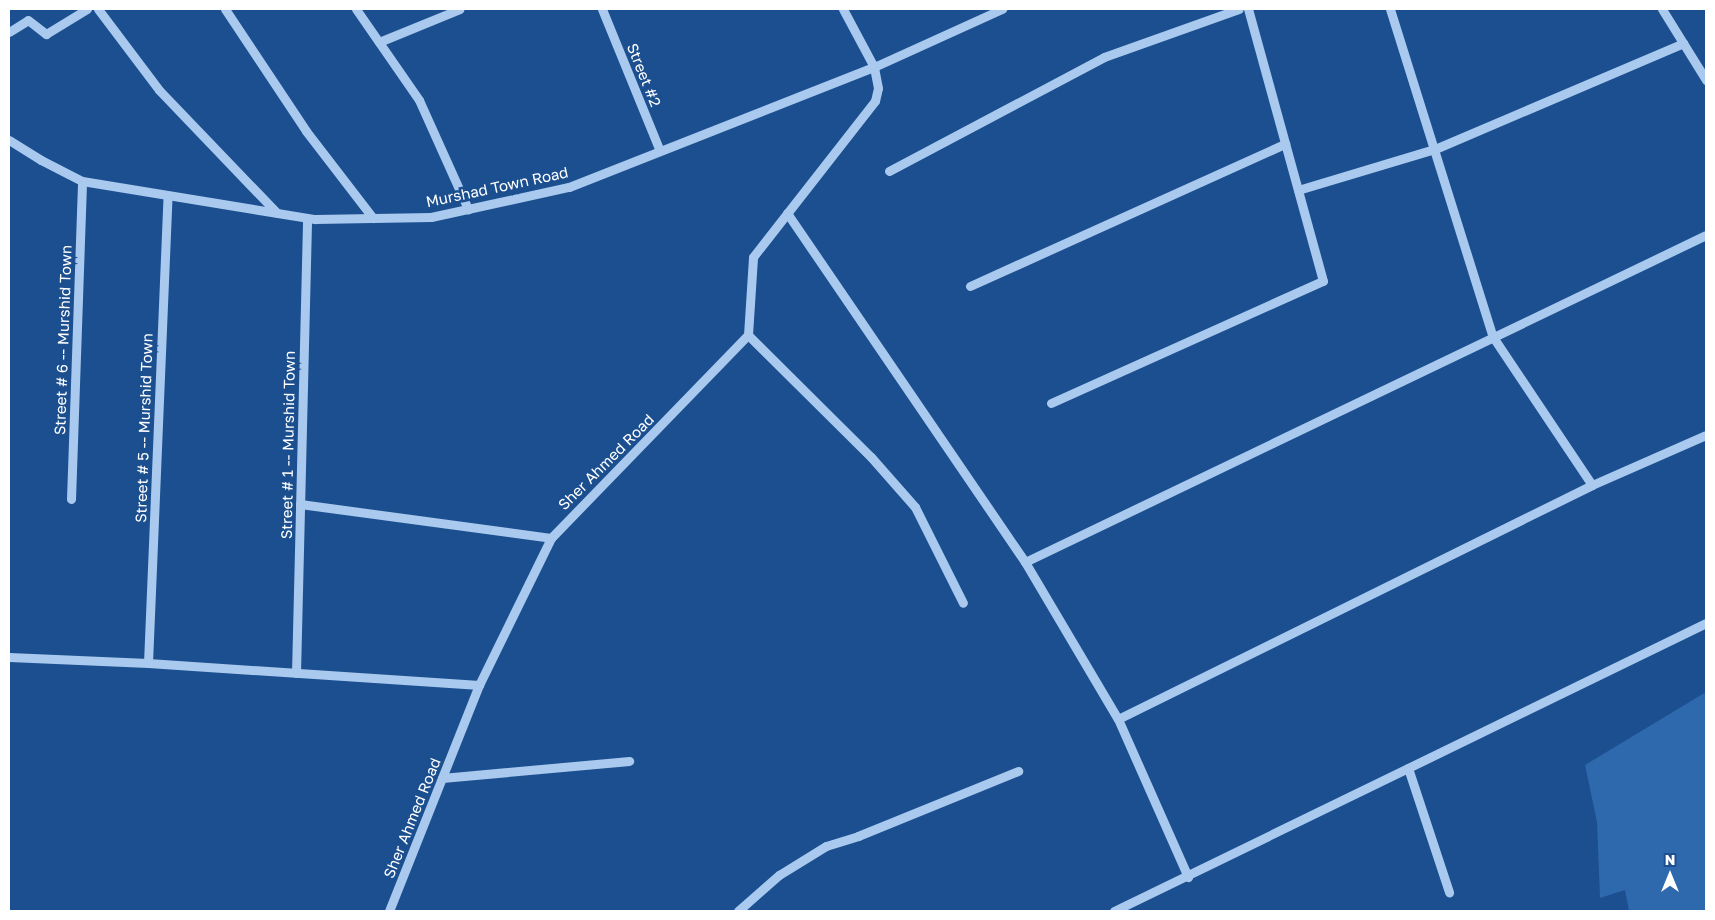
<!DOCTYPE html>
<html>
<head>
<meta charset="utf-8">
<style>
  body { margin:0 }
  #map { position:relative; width:1715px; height:920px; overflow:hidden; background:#1b4f8f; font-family:"Golos Text",sans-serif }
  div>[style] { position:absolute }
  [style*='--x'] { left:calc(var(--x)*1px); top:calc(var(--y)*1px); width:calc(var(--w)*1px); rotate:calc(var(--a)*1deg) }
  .green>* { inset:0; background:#2e69ad }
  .minor>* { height:9px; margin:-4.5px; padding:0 4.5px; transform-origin:4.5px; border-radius:4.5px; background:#a9c9ee }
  span { translate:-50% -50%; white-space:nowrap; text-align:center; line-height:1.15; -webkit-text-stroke:5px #1b4f8f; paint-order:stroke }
  .street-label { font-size:15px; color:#fff }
  .frame { position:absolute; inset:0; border:10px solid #fff; pointer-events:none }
  .north { position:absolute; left:1645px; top:850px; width:50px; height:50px; -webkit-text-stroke:4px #1b4f8f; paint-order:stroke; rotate:0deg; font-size:14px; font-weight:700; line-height:20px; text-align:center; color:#fff }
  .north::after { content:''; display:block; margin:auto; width:18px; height:22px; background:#fff; clip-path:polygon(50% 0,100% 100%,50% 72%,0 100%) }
</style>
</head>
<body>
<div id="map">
  <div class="green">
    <i style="clip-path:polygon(1706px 692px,1706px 911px,1629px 911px,1625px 890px,1600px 898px,1597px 822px,1585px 765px)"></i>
  </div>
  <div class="minor">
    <i style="--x:98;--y:9;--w:101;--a:53"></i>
    <i style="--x:159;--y:90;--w:170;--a:46.2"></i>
    <i style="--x:225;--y:9;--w:146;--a:56.4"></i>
    <i style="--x:306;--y:131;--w:110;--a:52.4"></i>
    <i style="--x:356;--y:9;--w:111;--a:55.3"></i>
    <i style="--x:419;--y:100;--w:120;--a:65.8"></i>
    <i style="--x:602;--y:9;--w:153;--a:67.8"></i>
    <i style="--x:1390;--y:9;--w:344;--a:72.6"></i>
    <i style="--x:1493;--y:337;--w:178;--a:56.2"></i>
    <i style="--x:1662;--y:9;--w:84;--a:58.2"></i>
    <i style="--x:9;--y:32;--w:22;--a:-32"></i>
    <i style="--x:28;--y:20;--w:23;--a:38"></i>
    <i style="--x:46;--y:34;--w:48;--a:-31.4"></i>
    <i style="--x:379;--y:42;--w:87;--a:-22.2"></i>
    <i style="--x:9;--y:140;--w:38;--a:32"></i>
    <i style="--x:41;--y:160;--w:46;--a:27.1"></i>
    <i style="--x:82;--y:181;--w:236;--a:9.3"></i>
    <i style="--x:315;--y:219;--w:116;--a:-1"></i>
    <i style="--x:431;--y:217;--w:141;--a:-12.3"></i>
    <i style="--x:569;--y:187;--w:328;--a:-21.5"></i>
    <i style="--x:874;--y:67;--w:141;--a:-24.4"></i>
    <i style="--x:889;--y:171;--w:243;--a:-27.9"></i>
    <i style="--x:1104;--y:57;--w:143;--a:-19.6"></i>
    <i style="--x:1298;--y:190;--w:143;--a:-16.7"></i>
    <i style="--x:1435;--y:149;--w:270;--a:-23.1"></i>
    <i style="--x:787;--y:213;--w:422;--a:55.7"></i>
    <i style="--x:1025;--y:562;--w:182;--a:59.4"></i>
    <i style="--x:1118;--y:719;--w:173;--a:66.1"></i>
    <i style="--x:970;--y:286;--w:346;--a:-24.3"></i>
    <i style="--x:748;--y:335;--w:173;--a:44.8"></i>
    <i style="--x:871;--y:457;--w:67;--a:48.7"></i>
    <i style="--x:915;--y:507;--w:107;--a:63.4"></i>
    <i style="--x:1051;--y:403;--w:298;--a:-24.2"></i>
    <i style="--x:1323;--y:281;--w:282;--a:-105.4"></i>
    <i style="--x:71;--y:499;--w:318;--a:-88"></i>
    <i style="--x:300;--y:504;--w:253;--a:7.7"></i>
    <i style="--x:1025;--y:562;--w:755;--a:-25.65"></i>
    <i style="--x:9;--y:657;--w:139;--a:2.5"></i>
    <i style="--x:148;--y:663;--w:332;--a:3.8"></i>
    <i style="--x:148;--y:663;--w:468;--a:-87.6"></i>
    <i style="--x:296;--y:673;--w:454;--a:-88.6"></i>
    <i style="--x:1118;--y:719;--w:529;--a:-26.27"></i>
    <i style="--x:1592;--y:485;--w:124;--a:-23.7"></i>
    <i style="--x:1408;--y:768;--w:131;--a:71.7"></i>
    <i style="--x:442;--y:778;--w:188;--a:-5.2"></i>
    <i style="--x:389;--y:911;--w:243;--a:-68.3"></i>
    <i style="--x:479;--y:685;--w:164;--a:-63.9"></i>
    <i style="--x:551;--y:538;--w:283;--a:-45.9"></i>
    <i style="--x:748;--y:335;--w:78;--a:-86.3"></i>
    <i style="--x:753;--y:257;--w:198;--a:-52"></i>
    <i style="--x:875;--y:101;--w:13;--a:-77"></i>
    <i style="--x:878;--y:88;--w:21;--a:-101"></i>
    <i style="--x:874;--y:67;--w:66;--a:-118.1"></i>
    <i style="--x:738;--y:911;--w:55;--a:-41.3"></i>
    <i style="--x:779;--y:875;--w:55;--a:-31.7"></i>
    <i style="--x:826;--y:846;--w:34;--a:-17"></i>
    <i style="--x:858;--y:836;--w:173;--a:-22.1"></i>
    <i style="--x:1114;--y:911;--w:658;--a:-25.94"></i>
  </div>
  <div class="street-label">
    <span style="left:644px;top:75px;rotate:68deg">Street #2</span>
    <span style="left:497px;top:187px;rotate:-12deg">Murshad Town Road</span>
    <span style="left:63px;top:340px;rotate:-88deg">Street # 6 -- Murshid Town</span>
    <span style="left:144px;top:428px;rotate:-88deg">Street # 5 -- Murshid Town</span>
    <span style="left:288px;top:445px;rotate:-89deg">Street # 1 -- Murshid Town</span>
    <span style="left:606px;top:462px;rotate:-45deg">Sher Ahmed Road</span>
    <span style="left:412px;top:818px;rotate:-68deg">Sher Ahmed Road</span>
  </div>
  <div class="frame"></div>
  <div class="north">N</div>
</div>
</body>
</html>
